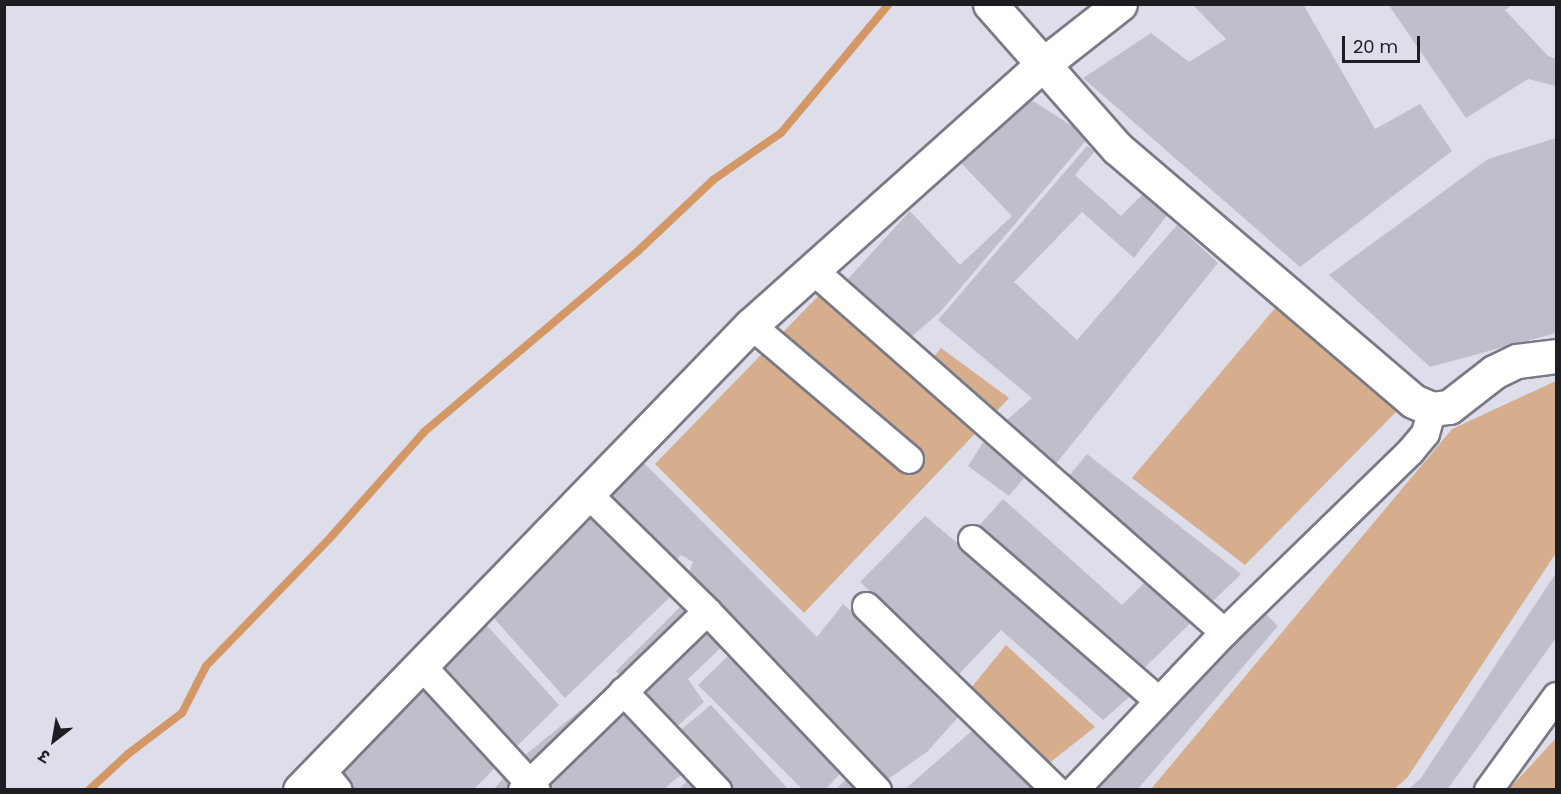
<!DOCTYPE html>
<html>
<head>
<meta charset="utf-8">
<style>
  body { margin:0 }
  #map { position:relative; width:1561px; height:794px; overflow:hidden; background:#dddeea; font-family:Poppins,"Noto Sans Devanagari",sans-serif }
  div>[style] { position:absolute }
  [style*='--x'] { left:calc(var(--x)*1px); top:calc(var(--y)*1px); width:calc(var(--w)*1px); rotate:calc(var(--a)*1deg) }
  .green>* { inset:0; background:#d6ae8d }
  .stream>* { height:8px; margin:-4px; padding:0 4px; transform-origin:4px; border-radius:4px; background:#d39865 }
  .building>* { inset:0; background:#bebfcb }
  .roads { filter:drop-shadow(2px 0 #797a85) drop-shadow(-2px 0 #797a85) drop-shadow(0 2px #797a85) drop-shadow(0 -2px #797a85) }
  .minor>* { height:27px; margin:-13.5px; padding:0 13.5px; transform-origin:13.5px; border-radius:13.5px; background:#fff }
  .tertiary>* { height:33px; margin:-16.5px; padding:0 16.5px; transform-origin:16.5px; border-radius:16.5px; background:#fff }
  .secondary>* { height:33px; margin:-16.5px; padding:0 16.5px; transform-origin:16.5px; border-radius:16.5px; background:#fff }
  span { translate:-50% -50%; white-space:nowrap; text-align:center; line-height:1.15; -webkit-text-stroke:6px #dddeea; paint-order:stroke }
  .frame { position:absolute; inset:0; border:6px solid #1d1e22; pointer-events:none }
  .north { position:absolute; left:24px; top:710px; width:60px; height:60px; -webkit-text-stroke:4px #dddeea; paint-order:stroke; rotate:211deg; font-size:16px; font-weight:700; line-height:24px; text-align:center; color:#1d1e22 }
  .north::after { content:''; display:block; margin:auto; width:21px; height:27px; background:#1d1e22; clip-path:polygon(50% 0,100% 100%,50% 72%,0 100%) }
  .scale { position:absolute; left:1342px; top:36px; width:78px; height:27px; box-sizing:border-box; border:3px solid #1d1e22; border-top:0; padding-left:8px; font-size:18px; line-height:21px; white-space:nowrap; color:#1d1e22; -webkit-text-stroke:4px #dddeea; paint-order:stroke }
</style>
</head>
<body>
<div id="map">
  <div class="green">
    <i style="clip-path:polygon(824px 290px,922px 373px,941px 348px,1009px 398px,804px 613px,655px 464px)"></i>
    <i style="clip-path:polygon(1276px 307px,1397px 411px,1245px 565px,1132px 478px)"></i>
    <i style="clip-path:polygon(1556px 381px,1556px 553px,1407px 778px,1393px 790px,1151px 789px,1452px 429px)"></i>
    <i style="clip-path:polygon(1006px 645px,1095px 727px,1048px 764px,971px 688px)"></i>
    <i style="clip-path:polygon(1556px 738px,1556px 789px,1509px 789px)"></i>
  </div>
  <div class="stream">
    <i style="--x:89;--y:790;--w:53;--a:-42.7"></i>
    <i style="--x:128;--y:754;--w:68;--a:-37.2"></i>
    <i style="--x:182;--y:713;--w:53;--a:-62.9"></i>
    <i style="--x:206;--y:666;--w:178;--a:-45.9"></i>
    <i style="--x:330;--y:538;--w:142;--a:-48.4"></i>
    <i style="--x:424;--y:432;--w:280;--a:-40.2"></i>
    <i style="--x:638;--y:251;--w:103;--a:-43.4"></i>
    <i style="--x:713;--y:180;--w:83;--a:-34.7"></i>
    <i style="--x:781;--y:133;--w:168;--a:-50.1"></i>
  </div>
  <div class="building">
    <i style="clip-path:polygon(1192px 4px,1303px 4px,1375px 129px,1420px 104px,1452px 151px,1300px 267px,1083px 78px,1151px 33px,1189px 62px,1226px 39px)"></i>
    <i style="clip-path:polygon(1388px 4px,1513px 4px,1505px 10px,1548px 56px,1556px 59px,1556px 86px,1528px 79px,1466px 118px)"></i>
    <i style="clip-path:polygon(1021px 93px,1089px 137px,940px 312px,909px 339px,846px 281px,910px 211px,960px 265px,1012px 216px,961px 163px)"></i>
    <i style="clip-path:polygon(1556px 138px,1556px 333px,1430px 367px,1329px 275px,1488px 159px)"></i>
    <i style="clip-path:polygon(1087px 146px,1095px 151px,1075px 175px,1121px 216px,1147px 190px,1168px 214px,1134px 258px,1082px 212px,1014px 282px,1077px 340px,1177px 225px,1218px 263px,1046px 476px,1037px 462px,1009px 496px,968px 466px,986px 438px,1032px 398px,938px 320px)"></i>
    <i style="clip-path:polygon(1087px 454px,1241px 574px,1139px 673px,976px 529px,1003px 499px,1122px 605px,1157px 570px,1064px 482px)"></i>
    <i style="clip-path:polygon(640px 459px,817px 637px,843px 604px,961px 714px,928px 751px,884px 782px,686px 580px,693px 562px,681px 555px,673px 563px,607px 494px)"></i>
    <i style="clip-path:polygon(593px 510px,671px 596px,565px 698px,493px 617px)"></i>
    <i style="clip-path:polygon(925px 516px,1135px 692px,1103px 720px,1001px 630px,958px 675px,860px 582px)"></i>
    <i style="clip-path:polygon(1556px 573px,1556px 638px,1447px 790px,1408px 790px,1421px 778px)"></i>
    <i style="clip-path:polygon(686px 601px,727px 642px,688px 679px,704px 702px,671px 732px,616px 671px)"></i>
    <i style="clip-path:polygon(1260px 608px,1278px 626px,1137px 790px,1085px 790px)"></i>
    <i style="clip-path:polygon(481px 619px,559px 705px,511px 752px,435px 667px)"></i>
    <i style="clip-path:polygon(730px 654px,845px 768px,825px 790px,803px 790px,698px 685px)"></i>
    <i style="clip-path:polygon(422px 676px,502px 761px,473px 790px,350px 790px,329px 766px)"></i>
    <i style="clip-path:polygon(609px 687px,684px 772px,663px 790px,549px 790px,519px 760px)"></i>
    <i style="clip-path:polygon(711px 705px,789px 790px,735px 790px,678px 732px)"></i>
    <i style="clip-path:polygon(974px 729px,1036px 784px,1031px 790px,904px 790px)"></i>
    <i style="clip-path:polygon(509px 772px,525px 790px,493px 790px)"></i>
    <i style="clip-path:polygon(853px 773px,868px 790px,835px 790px)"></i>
    <i style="clip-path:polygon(690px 778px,701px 790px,678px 790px)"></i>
  </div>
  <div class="roads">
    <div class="minor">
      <i style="--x:813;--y:270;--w:548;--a:41.37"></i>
      <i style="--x:751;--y:325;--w:207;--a:40.3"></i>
      <i style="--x:586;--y:492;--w:170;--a:44.5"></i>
      <i style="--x:707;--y:611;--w:247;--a:46.5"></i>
      <i style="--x:972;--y:539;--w:247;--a:40.9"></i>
      <i style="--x:866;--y:606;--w:264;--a:44.1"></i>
      <i style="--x:420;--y:664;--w:171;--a:47.4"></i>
      <i style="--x:623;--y:691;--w:137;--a:46.5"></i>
      <i style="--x:320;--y:768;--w:28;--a:51"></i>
      <i style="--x:522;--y:790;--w:257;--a:-44.1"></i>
      <i style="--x:1074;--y:790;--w:218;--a:-46.5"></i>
      <i style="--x:1224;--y:632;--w:260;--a:-44.2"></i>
      <i style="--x:1410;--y:451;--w:23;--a:-50"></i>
      <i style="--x:1425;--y:433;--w:25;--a:-74"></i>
      <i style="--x:1488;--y:790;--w:116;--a:-54.1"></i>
    </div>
    <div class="tertiary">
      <i style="--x:990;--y:4;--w:192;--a:48.6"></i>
      <i style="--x:1117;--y:148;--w:389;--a:40.5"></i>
      <i style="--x:1413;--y:401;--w:21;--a:23"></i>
      <i style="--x:1432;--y:409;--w:17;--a:-7"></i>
      <i style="--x:1449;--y:407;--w:57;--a:-37.9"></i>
      <i style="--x:1494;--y:372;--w:25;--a:-26"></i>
      <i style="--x:1517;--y:361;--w:39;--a:-7"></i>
    </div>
    <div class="secondary">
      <i style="--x:300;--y:790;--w:648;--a:-45.88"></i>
      <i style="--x:751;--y:325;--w:389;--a:-41.8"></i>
      <i style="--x:1041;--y:66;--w:100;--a:-38.1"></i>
    </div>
  </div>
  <div class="frame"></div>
  <div class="north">उ</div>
  <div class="scale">20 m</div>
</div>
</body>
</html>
